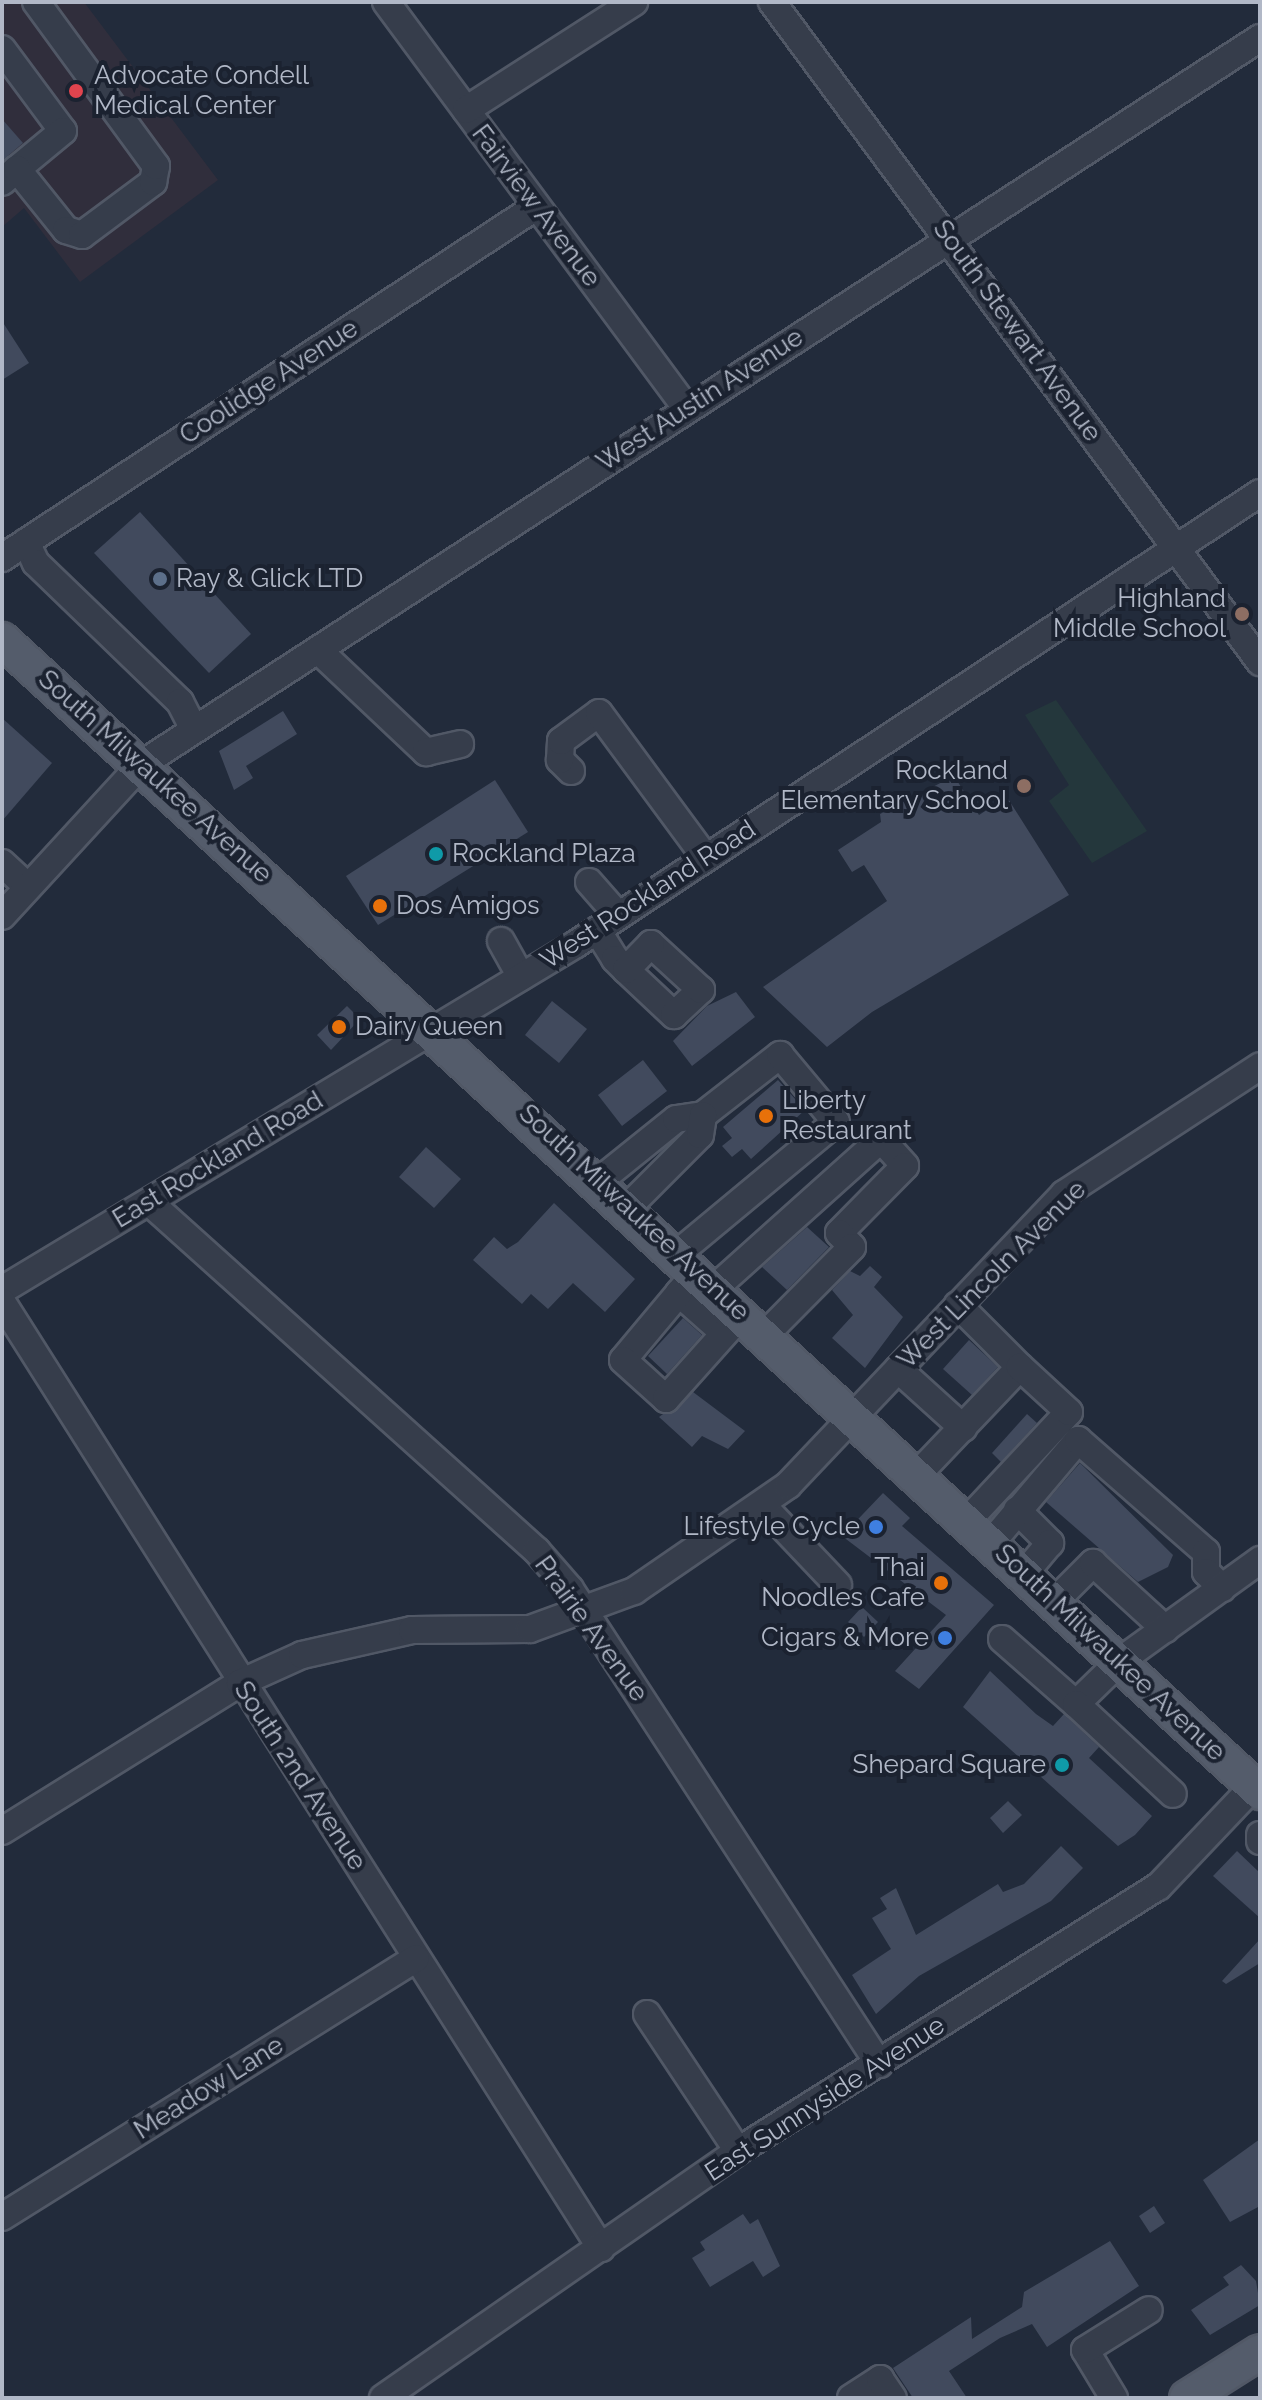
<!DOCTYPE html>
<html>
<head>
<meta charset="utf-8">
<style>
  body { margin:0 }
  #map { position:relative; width:1262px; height:2400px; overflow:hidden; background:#222b3b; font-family:Raleway,sans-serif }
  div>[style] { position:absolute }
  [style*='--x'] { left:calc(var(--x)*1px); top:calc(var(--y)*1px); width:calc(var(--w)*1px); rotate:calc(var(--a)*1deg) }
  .medical>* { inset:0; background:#302e3c }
  .green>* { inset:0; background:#24373c }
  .building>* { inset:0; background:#414a5d }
  .roads { filter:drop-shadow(2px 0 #515866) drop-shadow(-2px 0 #515866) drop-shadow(0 2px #515866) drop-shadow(0 -2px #515866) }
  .minor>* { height:26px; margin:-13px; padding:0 13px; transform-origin:13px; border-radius:13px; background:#363d4b }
  .major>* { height:34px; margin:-17px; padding:0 17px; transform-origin:17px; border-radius:17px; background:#545c6b }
  .dots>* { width:22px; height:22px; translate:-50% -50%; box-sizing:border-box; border:4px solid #1b2230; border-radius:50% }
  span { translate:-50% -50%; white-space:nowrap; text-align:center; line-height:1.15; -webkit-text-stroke:8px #1b2230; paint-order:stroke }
  .poi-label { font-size:26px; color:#b1b8c7 }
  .left { translate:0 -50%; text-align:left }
  .right { translate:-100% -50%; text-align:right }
  .street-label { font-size:26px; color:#b1b8c7 }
  .frame { position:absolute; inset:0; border:4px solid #b1b8c7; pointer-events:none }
</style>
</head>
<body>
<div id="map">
  <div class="medical">
    <i style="clip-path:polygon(2px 2px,84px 2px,218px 180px,80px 282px,24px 208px,2px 227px)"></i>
  </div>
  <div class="green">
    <i style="clip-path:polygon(1056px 700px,1147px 831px,1092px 863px,1049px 801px,1069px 785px,1025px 715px)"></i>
  </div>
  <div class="building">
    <i style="clip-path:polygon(2px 119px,23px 143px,2px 161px)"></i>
    <i style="clip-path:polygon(2px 321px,29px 363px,2px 380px)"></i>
    <i style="clip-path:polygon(140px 512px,251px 634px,209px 673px,94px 553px)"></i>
    <i style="clip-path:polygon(283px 711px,297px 734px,246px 766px,253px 778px,234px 790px,219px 751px)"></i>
    <i style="clip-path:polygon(2px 718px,52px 763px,2px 821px)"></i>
    <i style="clip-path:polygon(954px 776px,979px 815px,1007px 797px,1069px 895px,872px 1012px,827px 1047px,763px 987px,887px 901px,864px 865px,852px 872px,838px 850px,881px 822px,880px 814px)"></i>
    <i style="clip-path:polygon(495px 780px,528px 832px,378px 925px,346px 876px)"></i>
    <i style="clip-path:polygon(736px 992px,755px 1017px,692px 1066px,673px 1041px,707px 1006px)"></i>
    <i style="clip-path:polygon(552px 1001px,587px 1029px,559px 1063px,525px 1035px)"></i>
    <i style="clip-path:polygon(347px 1006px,360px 1019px,331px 1050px,317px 1035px)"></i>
    <i style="clip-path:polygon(643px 1060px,667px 1091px,622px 1126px,598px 1095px)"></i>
    <i style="clip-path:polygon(778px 1080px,805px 1110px,751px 1159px,742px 1149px,732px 1157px,722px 1146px,732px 1138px,723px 1127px)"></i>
    <i style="clip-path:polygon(426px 1147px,461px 1179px,434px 1208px,399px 1177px)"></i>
    <i style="clip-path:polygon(554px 1203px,635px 1279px,605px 1312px,573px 1283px,548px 1309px,531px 1294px,522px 1304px,473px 1260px,494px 1237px,507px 1249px,518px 1242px)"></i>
    <i style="clip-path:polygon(807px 1227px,829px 1247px,787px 1290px,762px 1267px)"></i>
    <i style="clip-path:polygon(870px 1266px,882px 1277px,874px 1287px,903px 1317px,865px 1368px,832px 1338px,853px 1315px,832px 1290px,850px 1271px,860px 1276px)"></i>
    <i style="clip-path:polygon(683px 1318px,702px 1335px,667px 1374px,648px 1356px)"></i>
    <i style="clip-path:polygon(969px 1340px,998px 1367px,972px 1395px,943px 1369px)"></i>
    <i style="clip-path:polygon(693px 1392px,745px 1431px,728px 1449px,702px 1436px,692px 1447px,659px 1417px)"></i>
    <i style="clip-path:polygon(1027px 1414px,1037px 1423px,1001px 1462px,992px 1453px)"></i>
    <i style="clip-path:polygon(1080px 1463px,1173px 1555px,1168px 1567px,1138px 1582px,1046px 1502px)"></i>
    <i style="clip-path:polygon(883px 1493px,910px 1518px,902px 1526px,994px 1605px,919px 1689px,895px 1671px,946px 1615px,842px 1536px)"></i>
    <i style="clip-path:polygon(862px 1607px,878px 1622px,864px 1637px,848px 1622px)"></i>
    <i style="clip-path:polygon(990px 1671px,1036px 1714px,1053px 1726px,1064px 1714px,1099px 1747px,1089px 1758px,1152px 1816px,1135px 1835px,1118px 1846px,963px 1707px)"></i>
    <i style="clip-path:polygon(1008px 1801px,1022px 1815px,1003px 1833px,990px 1818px)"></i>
    <i style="clip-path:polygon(1061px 1846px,1083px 1868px,1051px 1901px,919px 1976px,876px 2014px,852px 1975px,891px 1949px,872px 1918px,887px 1909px,880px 1898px,896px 1888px,916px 1935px,998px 1884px,1003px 1892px,1024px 1884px)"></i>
    <i style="clip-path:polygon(1237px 1851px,1260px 1873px,1260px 1918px,1213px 1876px)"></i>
    <i style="clip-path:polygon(1260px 1939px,1260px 1963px,1226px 1984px,1222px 1981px)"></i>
    <i style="clip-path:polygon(1260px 2139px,1260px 2206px,1230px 2222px,1203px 2180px)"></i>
    <i style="clip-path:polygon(1154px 2206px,1165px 2223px,1150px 2233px,1139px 2216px)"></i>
    <i style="clip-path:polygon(743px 2214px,750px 2224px,758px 2219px,780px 2266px,763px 2277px,753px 2261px,710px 2287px,692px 2258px,705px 2250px,700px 2242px)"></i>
    <i style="clip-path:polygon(1110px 2241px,1139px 2286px,1047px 2347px,1032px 2324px,1000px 2338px,949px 2371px,967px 2398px,913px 2398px,893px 2368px,971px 2317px,972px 2339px,1022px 2307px,1024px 2292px)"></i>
    <i style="clip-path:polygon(1241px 2265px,1256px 2281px,1260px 2305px,1210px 2335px,1191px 2310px,1229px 2285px,1223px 2277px)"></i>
  </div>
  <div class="roads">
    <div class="minor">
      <i style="--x:386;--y:2;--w:506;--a:53.51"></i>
      <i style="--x:772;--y:2;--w:821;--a:53.52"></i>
      <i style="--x:2;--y:49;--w:102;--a:53.4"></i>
      <i style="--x:63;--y:131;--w:60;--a:140.4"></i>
      <i style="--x:466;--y:110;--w:200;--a:-32.7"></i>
      <i style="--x:2;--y:182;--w:20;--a:-41"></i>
      <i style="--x:17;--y:169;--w:78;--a:51.2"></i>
      <i style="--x:66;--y:230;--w:17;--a:17"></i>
      <i style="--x:82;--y:235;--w:89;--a:-36.7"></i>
      <i style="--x:153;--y:182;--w:16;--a:-79"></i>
      <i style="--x:156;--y:166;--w:203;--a:-126.2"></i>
      <i style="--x:26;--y:542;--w:23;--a:65"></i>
      <i style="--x:36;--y:563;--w:200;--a:44"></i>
      <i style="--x:180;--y:702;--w:31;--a:63"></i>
      <i style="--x:2;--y:558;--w:640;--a:-33.34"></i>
      <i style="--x:318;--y:650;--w:149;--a:43.4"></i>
      <i style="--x:426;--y:752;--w:35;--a:-13"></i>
      <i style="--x:571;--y:771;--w:16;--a:-135"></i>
      <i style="--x:560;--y:760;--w:19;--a:-87"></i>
      <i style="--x:561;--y:741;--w:47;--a:-36.4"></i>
      <i style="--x:599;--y:713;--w:180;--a:53.6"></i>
      <i style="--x:2;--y:863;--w:35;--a:43"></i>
      <i style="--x:589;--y:882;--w:44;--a:48.7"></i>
      <i style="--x:2;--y:916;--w:207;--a:-47.4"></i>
      <i style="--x:142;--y:764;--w:1333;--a:-33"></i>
      <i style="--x:597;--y:930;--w:34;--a:58"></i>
      <i style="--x:615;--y:959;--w:16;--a:45"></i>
      <i style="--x:626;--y:970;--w:66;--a:43.2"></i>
      <i style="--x:674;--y:1015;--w:37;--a:-43"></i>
      <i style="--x:701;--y:990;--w:68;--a:-137.4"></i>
      <i style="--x:651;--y:944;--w:36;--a:134"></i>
      <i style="--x:501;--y:941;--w:41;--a:60.9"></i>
      <i style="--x:599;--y:1181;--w:99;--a:-38.8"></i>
      <i style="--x:676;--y:1119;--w:27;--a:-8"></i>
      <i style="--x:703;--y:1115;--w:98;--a:-37.9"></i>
      <i style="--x:780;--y:1055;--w:87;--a:50.1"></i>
      <i style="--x:836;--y:1122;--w:207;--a:140.3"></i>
      <i style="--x:149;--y:1202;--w:522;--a:41.97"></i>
      <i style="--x:537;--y:1551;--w:50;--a:49"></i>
      <i style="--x:570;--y:1589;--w:567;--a:56.95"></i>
      <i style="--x:627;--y:1208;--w:103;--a:-45"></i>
      <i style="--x:700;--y:1135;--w:20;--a:-81"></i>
      <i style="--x:689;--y:1281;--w:16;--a:130"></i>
      <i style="--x:679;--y:1293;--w:60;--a:41.6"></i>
      <i style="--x:715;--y:1288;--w:223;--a:-41.9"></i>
      <i style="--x:881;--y:1139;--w:36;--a:48"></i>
      <i style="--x:905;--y:1166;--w:94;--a:134.6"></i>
      <i style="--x:839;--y:1233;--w:19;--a:47"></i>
      <i style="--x:852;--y:1247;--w:124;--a:134.7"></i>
      <i style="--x:2;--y:1290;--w:670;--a:-31.08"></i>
      <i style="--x:576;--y:944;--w:819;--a:-33.4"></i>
      <i style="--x:679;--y:1293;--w:87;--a:129.9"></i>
      <i style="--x:623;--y:1360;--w:58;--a:42.2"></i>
      <i style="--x:666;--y:1399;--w:114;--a:-48.2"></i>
      <i style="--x:2;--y:1302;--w:1120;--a:57.66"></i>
      <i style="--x:898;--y:1369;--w:88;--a:42.2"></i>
      <i style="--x:917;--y:1475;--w:149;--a:-46.4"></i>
      <i style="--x:1020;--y:1367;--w:88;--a:-135"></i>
      <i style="--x:763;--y:1506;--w:109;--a:46.5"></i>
      <i style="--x:1017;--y:1510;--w:47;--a:45"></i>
      <i style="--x:1050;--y:1543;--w:40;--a:130"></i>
      <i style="--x:967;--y:1521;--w:149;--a:-46.9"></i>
      <i style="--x:1069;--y:1412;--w:67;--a:-137.4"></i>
      <i style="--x:991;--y:1543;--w:135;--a:-49.8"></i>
      <i style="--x:1078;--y:1440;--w:170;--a:41.2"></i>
      <i style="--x:1206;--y:1552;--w:20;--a:90"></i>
      <i style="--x:1206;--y:1572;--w:23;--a:45"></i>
      <i style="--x:1055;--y:1601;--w:54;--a:-45"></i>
      <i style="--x:1093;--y:1563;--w:98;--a:42.5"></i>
      <i style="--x:1002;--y:1639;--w:98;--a:41.3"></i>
      <i style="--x:1076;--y:1704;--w:62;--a:-44.3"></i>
      <i style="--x:1120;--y:1661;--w:173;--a:-35.8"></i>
      <i style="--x:1076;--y:1704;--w:132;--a:42.9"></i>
      <i style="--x:2;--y:1831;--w:280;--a:-31.9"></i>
      <i style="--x:240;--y:1683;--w:68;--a:-24.3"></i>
      <i style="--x:302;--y:1655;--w:113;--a:-12.8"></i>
      <i style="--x:412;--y:1630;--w:118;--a:-0.5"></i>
      <i style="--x:530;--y:1629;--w:111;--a:-20.1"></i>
      <i style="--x:634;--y:1591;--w:187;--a:-34.5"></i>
      <i style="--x:788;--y:1485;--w:401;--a:-46.5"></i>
      <i style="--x:1064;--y:1194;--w:234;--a:-33.1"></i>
      <i style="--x:1260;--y:1835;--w:6;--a:90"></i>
      <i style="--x:647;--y:2014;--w:164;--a:56.4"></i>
      <i style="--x:2;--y:2217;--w:488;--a:-32"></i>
      <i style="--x:383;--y:2398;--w:432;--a:-34.8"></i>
      <i style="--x:738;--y:2151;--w:496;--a:-32.2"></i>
      <i style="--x:1158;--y:1887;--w:139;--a:-46.5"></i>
      <i style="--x:851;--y:2398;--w:35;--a:-33"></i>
      <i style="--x:880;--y:2379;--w:23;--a:56"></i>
      <i style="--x:1114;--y:2398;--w:56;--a:-121.1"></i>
      <i style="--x:1085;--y:2350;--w:75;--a:-32"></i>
    </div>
    <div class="major">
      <i style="--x:2;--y:640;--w:1706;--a:42.48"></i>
      <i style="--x:1187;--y:2398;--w:86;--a:-32.2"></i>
    </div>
  </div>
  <div class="dots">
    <i style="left:76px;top:91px;background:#e0444e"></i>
    <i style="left:160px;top:579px;background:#5c6f8a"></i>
    <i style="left:1242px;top:614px;background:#8d6e63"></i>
    <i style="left:1024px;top:786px;background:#8d6e63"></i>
    <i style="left:436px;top:854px;background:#0f9aa8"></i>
    <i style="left:380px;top:906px;background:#e8710a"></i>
    <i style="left:339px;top:1027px;background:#e8710a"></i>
    <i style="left:766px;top:1116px;background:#e8710a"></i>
    <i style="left:876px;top:1527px;background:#3f7fe0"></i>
    <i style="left:941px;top:1583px;background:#e8710a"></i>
    <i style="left:945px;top:1638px;background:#3f7fe0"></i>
    <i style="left:1062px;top:1765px;background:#0f9aa8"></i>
  </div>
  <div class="poi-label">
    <span class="left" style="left:94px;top:91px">Advocate Condell<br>Medical Center</span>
    <span class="left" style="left:176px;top:579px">Ray &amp; Glick LTD</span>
    <span class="right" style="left:1226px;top:614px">Highland<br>Middle School</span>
    <span class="right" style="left:1008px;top:786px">Rockland<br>Elementary School</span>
    <span class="left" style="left:452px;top:854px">Rockland Plaza</span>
    <span class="left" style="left:396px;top:906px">Dos Amigos</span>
    <span class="left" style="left:355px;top:1027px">Dairy Queen</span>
    <span class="left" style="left:782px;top:1116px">Liberty<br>Restaurant</span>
    <span class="right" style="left:860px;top:1527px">Lifestyle Cycle</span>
    <span class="right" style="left:925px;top:1583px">Thai<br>Noodles Cafe</span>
    <span class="right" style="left:929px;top:1638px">Cigars &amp; More</span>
    <span class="right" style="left:1046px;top:1765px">Shepard Square</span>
  </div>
  <div class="street-label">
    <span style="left:536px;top:206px;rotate:53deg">Fairview Avenue</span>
    <span style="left:1017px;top:331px;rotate:54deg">South Stewart Avenue</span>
    <span style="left:269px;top:382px;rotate:-33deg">Coolidge Avenue</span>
    <span style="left:700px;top:400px;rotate:-33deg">West Austin Avenue</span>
    <span style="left:155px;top:777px;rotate:42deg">South Milwaukee Avenue</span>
    <span style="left:648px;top:895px;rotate:-33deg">West Rockland Road</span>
    <span style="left:218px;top:1160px;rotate:-31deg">East Rockland Road</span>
    <span style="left:634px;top:1213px;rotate:43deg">South Milwaukee Avenue</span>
    <span style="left:992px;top:1275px;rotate:-45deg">West Lincoln Avenue</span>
    <span style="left:591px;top:1629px;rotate:54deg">Prairie Avenue</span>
    <span style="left:1110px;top:1653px;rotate:43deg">South Milwaukee Avenue</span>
    <span style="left:300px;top:1776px;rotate:57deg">South 2nd Avenue</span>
    <span style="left:209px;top:2088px;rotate:-32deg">Meadow Lane</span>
    <span style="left:825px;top:2099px;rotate:-33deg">East Sunnyside Avenue</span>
  </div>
  <div class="frame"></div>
</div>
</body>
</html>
